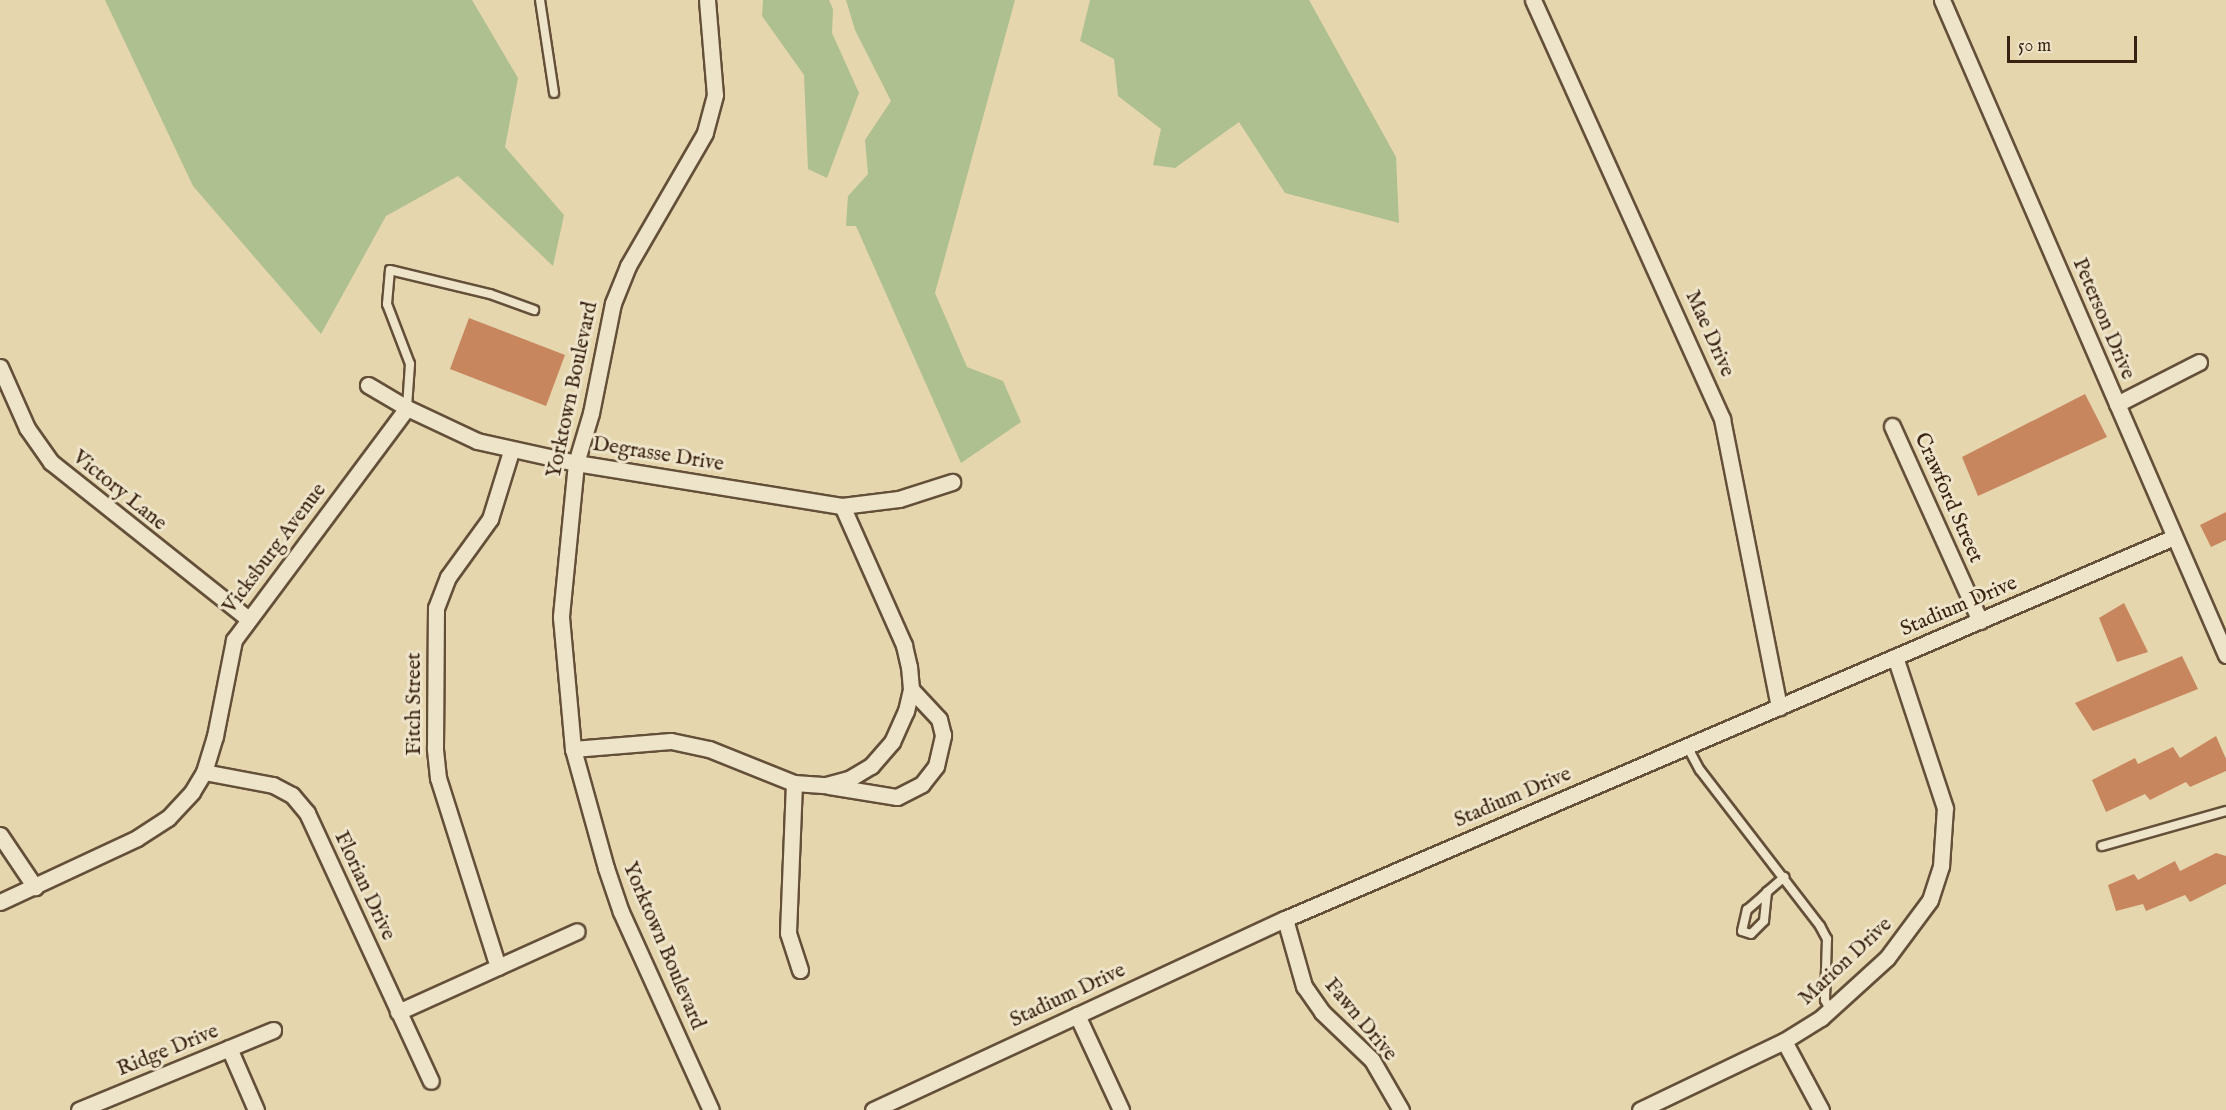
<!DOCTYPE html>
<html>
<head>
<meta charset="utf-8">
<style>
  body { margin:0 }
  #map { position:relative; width:2226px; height:1110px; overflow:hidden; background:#e5d6ae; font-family:"IM FELL English",serif }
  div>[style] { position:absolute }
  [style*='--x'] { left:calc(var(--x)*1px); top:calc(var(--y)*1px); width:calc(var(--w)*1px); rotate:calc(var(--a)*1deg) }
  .green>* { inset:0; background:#aebf90 }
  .building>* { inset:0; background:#c8865f }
  .roads { filter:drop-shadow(2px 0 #644f39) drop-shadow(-2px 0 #644f39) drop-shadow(0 2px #644f39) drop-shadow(0 -2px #644f39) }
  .lane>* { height:8px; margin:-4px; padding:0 4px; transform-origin:4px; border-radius:4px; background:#eee4ca }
  .street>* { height:15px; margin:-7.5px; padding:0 7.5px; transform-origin:7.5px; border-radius:7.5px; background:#eee4ca }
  span { translate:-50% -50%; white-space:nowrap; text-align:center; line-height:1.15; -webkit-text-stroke:6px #eee4ca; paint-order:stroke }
  .street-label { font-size:21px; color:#392212 }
  .scale { position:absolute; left:2007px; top:36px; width:130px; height:27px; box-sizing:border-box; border:3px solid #392212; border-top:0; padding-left:8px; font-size:18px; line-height:21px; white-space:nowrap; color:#392212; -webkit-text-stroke:4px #eee4ca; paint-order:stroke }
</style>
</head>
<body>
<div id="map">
  <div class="green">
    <i style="clip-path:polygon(105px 0,472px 0,518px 78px,505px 147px,564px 215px,553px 266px,458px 176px,386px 216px,321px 334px,193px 186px)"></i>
    <i style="clip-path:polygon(763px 0,829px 0,833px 9px,832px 33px,859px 93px,827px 178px,808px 169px,804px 75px,762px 16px)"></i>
    <i style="clip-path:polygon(846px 0,1015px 0,935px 293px,967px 367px,1003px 381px,1021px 422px,961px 463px,856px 226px,846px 226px,848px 196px,868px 174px,865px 140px,891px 101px,855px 30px)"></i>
    <i style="clip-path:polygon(1090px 0,1309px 0,1396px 157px,1399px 223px,1285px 193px,1239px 122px,1175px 168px,1153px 165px,1161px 129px,1118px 96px,1114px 59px,1080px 41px)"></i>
  </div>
  <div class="building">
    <i style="clip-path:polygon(469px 318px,565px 355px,546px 406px,450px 369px)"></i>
    <i style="clip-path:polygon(2085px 394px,2107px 437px,1978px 496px,1962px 457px)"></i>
    <i style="clip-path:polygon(2226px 512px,2226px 540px,2211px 547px,2200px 525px)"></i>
    <i style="clip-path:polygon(2124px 603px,2148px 652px,2117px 662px,2099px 618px)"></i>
    <i style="clip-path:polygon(2182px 656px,2198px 689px,2093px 731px,2075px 703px)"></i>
    <i style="clip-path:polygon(2216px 736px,2226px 759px,2226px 771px,2190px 787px,2186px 782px,2150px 800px,2145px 794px,2106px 812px,2092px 780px,2135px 758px,2138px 764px,2173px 747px,2180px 758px)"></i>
    <i style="clip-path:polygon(2216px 853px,2226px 856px,2226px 884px,2190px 902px,2185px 895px,2146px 911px,2143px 904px,2116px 911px,2108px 885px,2134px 874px,2138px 880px,2175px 861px,2180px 871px)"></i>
  </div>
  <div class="roads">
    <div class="lane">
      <i style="--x:540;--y:0;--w:94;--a:81.4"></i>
      <i style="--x:407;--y:407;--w:43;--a:-86"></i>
      <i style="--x:410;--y:364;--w:64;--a:-111"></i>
      <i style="--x:387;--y:304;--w:34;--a:-85"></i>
      <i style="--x:390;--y:270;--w:103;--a:13.5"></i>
      <i style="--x:490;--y:294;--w:47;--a:20"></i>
      <i style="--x:1687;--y:746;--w:27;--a:62"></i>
      <i style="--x:1700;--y:770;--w:197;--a:52.4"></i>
      <i style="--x:1820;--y:926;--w:15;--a:62"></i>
      <i style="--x:1827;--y:939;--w:61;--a:91.9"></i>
      <i style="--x:1825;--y:1000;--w:11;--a:63"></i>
      <i style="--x:2102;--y:846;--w:129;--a:-15.8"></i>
      <i style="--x:1767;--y:892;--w:29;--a:96"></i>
      <i style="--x:1764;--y:921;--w:18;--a:135"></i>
      <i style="--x:1751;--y:934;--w:9;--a:-162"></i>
      <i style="--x:1742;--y:931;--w:22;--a:-77"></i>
      <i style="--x:1747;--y:910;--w:21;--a:-41"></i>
      <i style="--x:1763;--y:896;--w:6;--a:-45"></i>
      <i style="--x:1767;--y:892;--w:23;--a:-41"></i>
    </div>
    <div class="street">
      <i style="--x:707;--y:0;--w:95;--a:85.2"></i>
      <i style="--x:715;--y:95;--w:39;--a:105"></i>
      <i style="--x:705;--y:133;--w:154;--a:120.1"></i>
      <i style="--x:628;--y:266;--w:40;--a:112"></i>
      <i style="--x:613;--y:303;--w:112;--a:101.3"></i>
      <i style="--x:591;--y:413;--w:52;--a:106.7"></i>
      <i style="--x:576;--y:463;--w:155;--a:95.6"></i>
      <i style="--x:561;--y:617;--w:133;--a:84.8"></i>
      <i style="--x:573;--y:749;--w:123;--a:74.5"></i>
      <i style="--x:606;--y:868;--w:46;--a:71.2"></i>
      <i style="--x:621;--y:912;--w:217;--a:65.6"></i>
      <i style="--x:1533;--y:0;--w:460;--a:65.7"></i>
      <i style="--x:1722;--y:419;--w:294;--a:78.8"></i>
      <i style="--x:1942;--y:0;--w:714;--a:66.56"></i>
      <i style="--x:0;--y:367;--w:67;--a:66.1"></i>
      <i style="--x:27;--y:428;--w:42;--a:54.8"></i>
      <i style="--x:51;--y:462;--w:251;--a:38.5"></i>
      <i style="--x:368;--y:385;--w:45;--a:30.5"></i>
      <i style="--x:407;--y:408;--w:77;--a:25.2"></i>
      <i style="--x:477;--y:441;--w:101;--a:12.5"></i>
      <i style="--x:576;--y:463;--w:269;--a:9.2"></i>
      <i style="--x:842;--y:506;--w:57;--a:-7"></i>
      <i style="--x:899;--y:499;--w:56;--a:-17.8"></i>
      <i style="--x:2117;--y:404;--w:92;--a:-27.1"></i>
      <i style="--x:1892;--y:426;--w:214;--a:65.7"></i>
      <i style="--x:573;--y:749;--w:98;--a:-4.7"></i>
      <i style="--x:671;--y:741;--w:39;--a:12"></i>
      <i style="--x:709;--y:749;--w:92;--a:21.8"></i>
      <i style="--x:794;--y:783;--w:32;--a:4"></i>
      <i style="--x:826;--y:785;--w:24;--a:-15"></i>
      <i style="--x:849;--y:779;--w:26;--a:-31"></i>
      <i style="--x:871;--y:766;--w:32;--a:-49"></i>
      <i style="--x:892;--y:742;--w:34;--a:-66"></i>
      <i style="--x:906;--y:711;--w:23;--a:-77"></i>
      <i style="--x:911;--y:689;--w:22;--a:-95"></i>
      <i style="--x:909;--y:667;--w:23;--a:-103"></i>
      <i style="--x:904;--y:645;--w:152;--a:-114"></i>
      <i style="--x:204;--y:772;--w:70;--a:10.7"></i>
      <i style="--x:273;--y:785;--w:21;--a:28"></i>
      <i style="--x:292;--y:795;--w:23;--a:50"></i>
      <i style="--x:307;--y:813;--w:295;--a:65.2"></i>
      <i style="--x:794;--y:783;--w:150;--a:92.3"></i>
      <i style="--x:788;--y:933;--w:39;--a:72"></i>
      <i style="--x:829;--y:786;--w:69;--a:9.2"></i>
      <i style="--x:897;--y:797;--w:28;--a:-27"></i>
      <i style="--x:922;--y:784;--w:23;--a:-52"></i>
      <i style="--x:936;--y:766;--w:32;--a:-77"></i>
      <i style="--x:943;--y:735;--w:16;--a:-104"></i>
      <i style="--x:939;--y:719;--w:41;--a:-133"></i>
      <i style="--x:0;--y:835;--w:63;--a:56.1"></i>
      <i style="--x:0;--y:902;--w:151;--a:-25"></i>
      <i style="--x:137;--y:838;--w:37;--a:-33"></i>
      <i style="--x:168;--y:818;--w:35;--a:-47"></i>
      <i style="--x:192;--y:792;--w:23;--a:-59"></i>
      <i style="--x:204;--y:772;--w:38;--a:-73"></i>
      <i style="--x:215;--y:736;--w:98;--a:-78.8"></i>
      <i style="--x:234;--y:640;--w:289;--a:-53.3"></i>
      <i style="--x:1285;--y:919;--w:70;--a:74.2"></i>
      <i style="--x:1304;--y:986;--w:32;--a:55"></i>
      <i style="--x:1322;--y:1012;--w:69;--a:43.8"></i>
      <i style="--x:1372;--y:1060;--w:58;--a:59.9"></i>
      <i style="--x:498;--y:967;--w:198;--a:-107.6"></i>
      <i style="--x:438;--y:778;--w:30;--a:-96"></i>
      <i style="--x:435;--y:748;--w:140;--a:-89.6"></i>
      <i style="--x:436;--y:608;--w:33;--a:-69"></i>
      <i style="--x:448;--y:577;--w:72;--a:-54.1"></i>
      <i style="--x:490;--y:519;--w:71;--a:-72.8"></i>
      <i style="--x:398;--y:1012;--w:196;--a:-24.3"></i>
      <i style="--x:1077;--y:1015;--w:105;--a:65.1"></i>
      <i style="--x:229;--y:1048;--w:68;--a:66.5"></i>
      <i style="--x:79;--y:1110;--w:210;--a:-22.4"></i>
      <i style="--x:873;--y:1110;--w:454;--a:-24.9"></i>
      <i style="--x:1285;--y:919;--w:968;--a:-23.25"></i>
      <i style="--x:1640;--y:1110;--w:160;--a:-25.6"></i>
      <i style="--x:1821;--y:1110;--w:78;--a:-118.2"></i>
      <i style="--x:1784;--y:1041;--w:44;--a:-31.9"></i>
      <i style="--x:1821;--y:1018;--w:89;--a:-42.3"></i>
      <i style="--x:1887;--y:958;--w:72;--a:-53.4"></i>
      <i style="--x:1930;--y:900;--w:36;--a:-72"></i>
      <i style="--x:1941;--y:866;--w:58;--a:-86.1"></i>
      <i style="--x:1945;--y:808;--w:159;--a:-108.3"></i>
    </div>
  </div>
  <div class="street-label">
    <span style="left:2103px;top:319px;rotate:67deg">Peterson Drive</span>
    <span style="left:1709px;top:334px;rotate:66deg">Mae Drive</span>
    <span style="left:573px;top:390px;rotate:-78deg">Yorktown Boulevard</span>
    <span style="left:658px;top:455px;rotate:9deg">Degrasse Drive</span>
    <span style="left:119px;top:491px;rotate:39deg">Victory Lane</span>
    <span style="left:1948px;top:498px;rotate:66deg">Crawford Street</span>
    <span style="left:275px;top:549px;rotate:-53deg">Vicksburg Avenue</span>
    <span style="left:1959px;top:607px;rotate:-23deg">Stadium Drive</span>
    <span style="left:415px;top:704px;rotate:-90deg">Fitch Street</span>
    <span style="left:1513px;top:798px;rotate:-23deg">Stadium Drive</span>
    <span style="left:364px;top:886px;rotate:65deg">Florian Drive</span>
    <span style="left:663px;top:946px;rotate:67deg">Yorktown Boulevard</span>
    <span style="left:1846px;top:962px;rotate:-43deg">Marion Drive</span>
    <span style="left:1068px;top:996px;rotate:-25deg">Stadium Drive</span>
    <span style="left:1360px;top:1020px;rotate:50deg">Fawn Drive</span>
    <span style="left:168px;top:1051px;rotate:-22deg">Ridge Drive</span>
  </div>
  <div class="scale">50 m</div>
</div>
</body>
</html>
